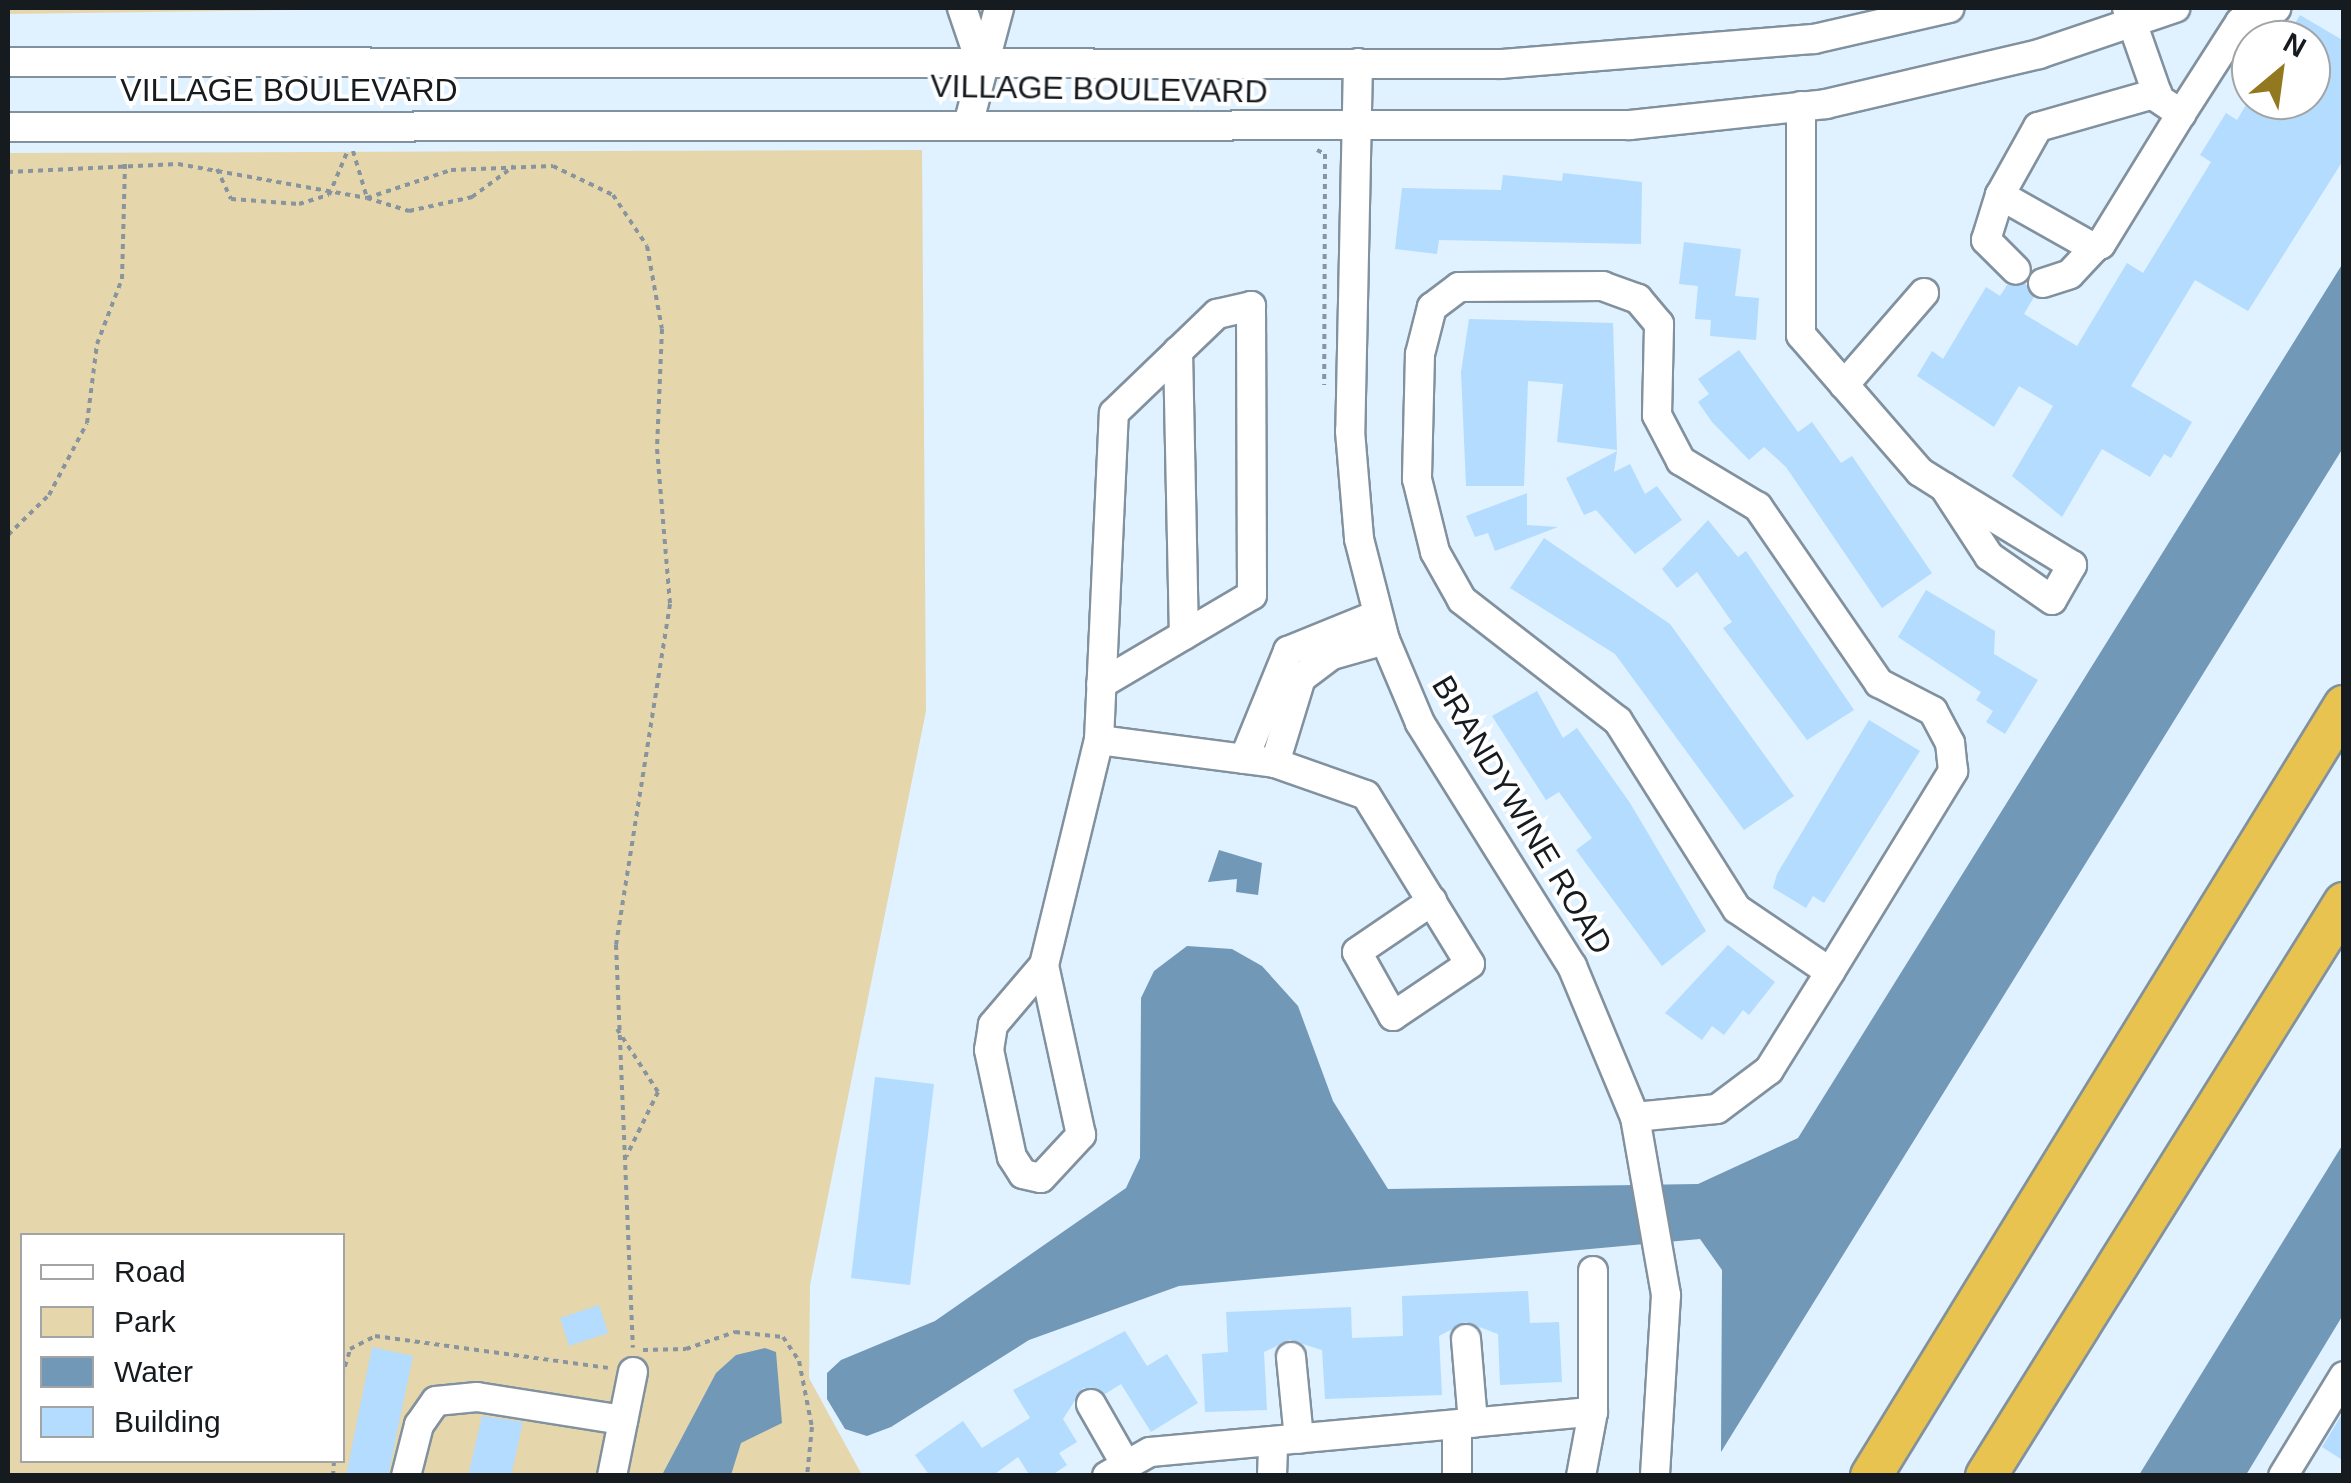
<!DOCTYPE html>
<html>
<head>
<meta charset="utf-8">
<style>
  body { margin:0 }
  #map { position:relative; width:2351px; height:1483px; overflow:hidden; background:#e0f1ff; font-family:Arial,sans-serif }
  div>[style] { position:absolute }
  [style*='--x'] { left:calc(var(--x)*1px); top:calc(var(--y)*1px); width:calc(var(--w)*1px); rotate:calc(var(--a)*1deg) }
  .green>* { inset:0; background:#e5d6ac }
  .water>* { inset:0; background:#7298b8 }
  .building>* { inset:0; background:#b3dcff }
  .path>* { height:4px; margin-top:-2px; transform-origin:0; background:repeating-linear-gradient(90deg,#88949e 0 5px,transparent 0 10px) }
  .roads { filter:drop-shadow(2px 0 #82919e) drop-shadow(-2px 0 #82919e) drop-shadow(0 2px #82919e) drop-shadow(0 -2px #82919e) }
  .minor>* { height:28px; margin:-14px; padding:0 14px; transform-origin:14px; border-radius:14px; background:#fff }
  .highway>* { height:40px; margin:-20px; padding:0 20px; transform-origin:20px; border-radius:20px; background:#e8c34f }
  span { translate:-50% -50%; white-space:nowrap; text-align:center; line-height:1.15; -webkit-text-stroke:8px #fff; paint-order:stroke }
  .street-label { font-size:32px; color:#161b20 }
  .frame { position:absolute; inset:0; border:10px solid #161b20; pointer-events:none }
  .legend { position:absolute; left:20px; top:1233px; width:325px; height:230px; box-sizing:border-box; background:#fff; border:2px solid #a2a4a6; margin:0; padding:12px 18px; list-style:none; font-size:30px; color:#161b20 }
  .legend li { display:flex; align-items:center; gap:20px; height:50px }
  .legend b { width:50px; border:2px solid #a2a4a6 }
  .north { position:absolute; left:2231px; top:20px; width:100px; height:100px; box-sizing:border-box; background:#fff; border:2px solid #a2a4a6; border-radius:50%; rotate:29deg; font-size:28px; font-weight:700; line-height:40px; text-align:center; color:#161b20 }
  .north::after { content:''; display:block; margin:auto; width:35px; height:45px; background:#92781e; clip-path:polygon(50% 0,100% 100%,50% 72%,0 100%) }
</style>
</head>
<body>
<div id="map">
  <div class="green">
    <i style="clip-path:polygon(8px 8px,445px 8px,8px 14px)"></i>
    <i style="clip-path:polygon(evenodd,922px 150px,926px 711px,810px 1285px,809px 1378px,862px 1475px,8px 1475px,8px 153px,922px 150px,22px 1236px,342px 1236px,342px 1460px,22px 1460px,22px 1236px)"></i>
  </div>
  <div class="water">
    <i style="clip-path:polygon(2343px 263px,2343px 448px,1721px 1452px,1722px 1270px,1700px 1239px,1179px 1286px,1029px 1340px,891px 1427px,867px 1436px,845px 1429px,827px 1399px,827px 1373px,841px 1360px,935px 1321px,1126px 1188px,1140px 1158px,1141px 998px,1154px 971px,1187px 946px,1232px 949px,1262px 966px,1298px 1006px,1333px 1101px,1388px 1189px,1698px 1184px,1798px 1138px)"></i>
    <i style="clip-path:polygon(1219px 850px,1262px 863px,1258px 895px,1236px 892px,1237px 879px,1208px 882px)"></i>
    <i style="clip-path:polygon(2343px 1144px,2343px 1315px,2246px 1475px,2139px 1475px)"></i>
    <i style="clip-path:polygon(765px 1348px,776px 1352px,782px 1423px,741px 1443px,731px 1475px,662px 1475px,716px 1373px,736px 1355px)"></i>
  </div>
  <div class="building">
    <i style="clip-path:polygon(2300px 15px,2344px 41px,2344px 159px,2248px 311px,2195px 280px,2131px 386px,2192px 422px,2171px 458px,2164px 454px,2150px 477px,2102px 449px,2062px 517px,2012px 476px,2053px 406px,2019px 386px,1994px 427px,1917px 376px,1932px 351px,1943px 359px,1986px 287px,2000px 296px,2007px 285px,2026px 284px,2034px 297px,2024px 314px,2077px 346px,2127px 263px,2143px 273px,2211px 162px,2200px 155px,2226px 113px,2237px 120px,2249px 100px,2311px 100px,2311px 40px,2285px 40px)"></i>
    <i style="clip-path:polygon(1563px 173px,1642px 182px,1641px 244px,1439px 240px,1437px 254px,1395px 249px,1402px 188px,1501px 190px,1503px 175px,1562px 181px)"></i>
    <i style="clip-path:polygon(1684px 242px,1741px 249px,1735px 296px,1759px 298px,1756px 340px,1710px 336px,1711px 320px,1695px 319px,1698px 286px,1679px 284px)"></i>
    <i style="clip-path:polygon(1469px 319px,1613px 323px,1617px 450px,1557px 442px,1563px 384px,1528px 381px,1524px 486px,1466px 486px,1461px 372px)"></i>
    <i style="clip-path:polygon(1739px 350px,1798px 432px,1812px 422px,1841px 463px,1852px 456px,1932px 573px,1882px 608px,1786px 467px,1764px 447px,1749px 460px,1712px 422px,1698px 402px,1709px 394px,1698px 379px)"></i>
    <i style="clip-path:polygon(1617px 451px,1614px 472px,1630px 464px,1645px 494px,1657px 486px,1682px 520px,1635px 554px,1596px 510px,1584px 515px,1566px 478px)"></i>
    <i style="clip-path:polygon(1527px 493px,1527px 525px,1558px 527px,1495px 551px,1488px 533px,1475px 537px,1466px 516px)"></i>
    <i style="clip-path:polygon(1708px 520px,1738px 557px,1746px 551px,1854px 710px,1807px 740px,1723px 628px,1732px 622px,1697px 572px,1677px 588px,1662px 569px)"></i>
    <i style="clip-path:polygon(1544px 538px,1670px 624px,1794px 796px,1744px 830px,1615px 654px,1510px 588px)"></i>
    <i style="clip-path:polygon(1926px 590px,1995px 631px,1994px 654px,2038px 680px,2005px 734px,1986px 722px,1993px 711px,1976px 700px,1981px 692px,1898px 637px)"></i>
    <i style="clip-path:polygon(1537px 691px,1563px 738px,1577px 728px,1630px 803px,1706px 931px,1662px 966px,1576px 850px,1592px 838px,1559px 792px,1546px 800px,1492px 716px)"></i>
    <i style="clip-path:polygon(1869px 720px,1920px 751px,1824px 903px,1813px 896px,1806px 908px,1773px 888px,1777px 874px)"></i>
    <i style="clip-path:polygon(1728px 945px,1775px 982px,1749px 1015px,1743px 1010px,1724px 1035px,1712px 1026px,1702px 1040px,1665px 1013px)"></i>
    <i style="clip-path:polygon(875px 1077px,934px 1084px,910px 1285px,851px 1278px)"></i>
    <i style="clip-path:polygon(1528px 1291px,1530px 1323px,1559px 1322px,1562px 1382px,1500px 1385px,1498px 1334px,1466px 1322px,1439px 1336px,1442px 1395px,1325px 1399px,1322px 1350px,1290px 1340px,1264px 1352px,1267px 1410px,1205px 1412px,1202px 1354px,1228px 1352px,1226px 1312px,1351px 1307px,1352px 1338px,1403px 1336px,1402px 1296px)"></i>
    <i style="clip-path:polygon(599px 1305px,608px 1333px,569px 1346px,560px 1318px)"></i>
    <i style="clip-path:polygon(1125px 1331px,1147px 1366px,1167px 1354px,1198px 1403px,1151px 1432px,1121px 1384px,1105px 1394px,1083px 1388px,1063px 1419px,1077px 1442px,1059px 1453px,1067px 1465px,1051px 1476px,1030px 1476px,1018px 1457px,992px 1476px,930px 1476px,915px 1455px,963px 1421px,982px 1448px,1030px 1418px,1013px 1390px)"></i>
    <i style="clip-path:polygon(372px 1347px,413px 1356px,388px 1476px,346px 1476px)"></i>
    <i style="clip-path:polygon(2344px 1411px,2344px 1461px,2322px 1447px)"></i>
    <i style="clip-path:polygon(482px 1416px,523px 1422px,511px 1476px,468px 1476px)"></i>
  </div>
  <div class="path">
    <i style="--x:1317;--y:150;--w:9;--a:27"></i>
    <i style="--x:1325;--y:154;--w:231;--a:90.2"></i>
    <i style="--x:353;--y:151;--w:49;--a:73.4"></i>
    <i style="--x:367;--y:198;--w:44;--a:17.2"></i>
    <i style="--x:409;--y:211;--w:65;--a:-12.5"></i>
    <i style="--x:472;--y:197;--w:52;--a:-36.4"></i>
    <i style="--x:217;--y:169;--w:33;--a:65"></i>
    <i style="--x:231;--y:199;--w:68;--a:4.2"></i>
    <i style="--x:299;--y:204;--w:31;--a:-17"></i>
    <i style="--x:329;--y:195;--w:49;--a:-67.1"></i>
    <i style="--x:8;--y:172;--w:170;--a:-2.7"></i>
    <i style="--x:178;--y:164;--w:192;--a:10.2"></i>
    <i style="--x:367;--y:198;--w:89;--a:-18.4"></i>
    <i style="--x:451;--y:170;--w:102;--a:-2.2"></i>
    <i style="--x:553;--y:166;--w:67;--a:25.8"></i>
    <i style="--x:613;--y:195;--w:61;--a:56.3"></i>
    <i style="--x:647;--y:246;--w:84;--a:79.8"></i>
    <i style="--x:662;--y:329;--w:120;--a:92.4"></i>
    <i style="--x:657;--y:449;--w:156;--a:85.2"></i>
    <i style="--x:670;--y:604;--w:345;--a:99"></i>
    <i style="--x:616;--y:945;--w:403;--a:87.6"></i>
    <i style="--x:8;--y:534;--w:83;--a:90"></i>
    <i style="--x:8;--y:535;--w:57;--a:-44.3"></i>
    <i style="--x:49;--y:495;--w:81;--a:-62.2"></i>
    <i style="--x:87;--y:423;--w:80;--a:-82.8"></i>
    <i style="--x:97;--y:344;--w:70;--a:-69"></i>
    <i style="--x:122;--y:279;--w:115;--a:-88.5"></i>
    <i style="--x:617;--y:1029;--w:75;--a:56.9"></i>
    <i style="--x:658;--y:1092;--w:72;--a:116.2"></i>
    <i style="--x:643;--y:1350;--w:43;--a:-1.3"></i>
    <i style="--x:686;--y:1349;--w:52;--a:-19.1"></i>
    <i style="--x:735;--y:1332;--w:48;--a:5.9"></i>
    <i style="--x:783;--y:1337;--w:29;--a:56"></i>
    <i style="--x:799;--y:1361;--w:67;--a:78.9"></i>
    <i style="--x:812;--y:1427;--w:49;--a:95.8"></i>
    <i style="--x:342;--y:1376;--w:28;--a:-73"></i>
    <i style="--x:350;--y:1349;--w:28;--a:-27"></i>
    <i style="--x:375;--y:1336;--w:235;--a:7.8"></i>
    <i style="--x:333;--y:1476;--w:16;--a:-86"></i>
  </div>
  <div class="roads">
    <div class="minor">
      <i style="--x:962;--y:8;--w:53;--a:71.2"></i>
      <i style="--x:2127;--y:8;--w:96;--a:70.6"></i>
      <i style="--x:2159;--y:99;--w:27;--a:34"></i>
      <i style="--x:2181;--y:114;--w:153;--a:121.6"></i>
      <i style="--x:2101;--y:244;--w:8;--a:150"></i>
      <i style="--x:2094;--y:248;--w:108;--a:-150.6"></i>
      <i style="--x:2000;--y:195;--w:78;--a:-60.8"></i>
      <i style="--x:2038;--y:127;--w:124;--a:-15.9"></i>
      <i style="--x:8;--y:62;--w:1493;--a:0.08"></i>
      <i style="--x:1501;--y:64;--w:314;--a:-4.6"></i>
      <i style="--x:1814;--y:39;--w:139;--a:-12.9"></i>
      <i style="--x:1358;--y:63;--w:368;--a:91.2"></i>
      <i style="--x:1350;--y:431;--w:108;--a:85.2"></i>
      <i style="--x:1359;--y:539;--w:104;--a:75.6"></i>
      <i style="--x:1385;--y:640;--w:90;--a:67.1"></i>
      <i style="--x:1420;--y:723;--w:287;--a:58"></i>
      <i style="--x:1572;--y:966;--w:164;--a:67.4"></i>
      <i style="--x:1635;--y:1117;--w:181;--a:80.1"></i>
      <i style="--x:1666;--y:1295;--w:181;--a:93.5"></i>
      <i style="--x:1801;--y:106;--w:229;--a:90"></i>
      <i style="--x:1801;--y:335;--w:181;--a:49"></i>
      <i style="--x:1920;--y:472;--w:28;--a:32"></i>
      <i style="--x:1944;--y:487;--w:150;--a:31.4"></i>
      <i style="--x:2072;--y:565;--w:40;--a:119.7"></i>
      <i style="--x:2052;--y:600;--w:77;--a:-145.1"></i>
      <i style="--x:1989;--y:556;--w:82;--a:-123.1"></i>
      <i style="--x:2181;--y:114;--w:109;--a:-57.3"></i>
      <i style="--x:2240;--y:22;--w:39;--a:-21"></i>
      <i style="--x:969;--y:121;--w:117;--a:-75.1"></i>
      <i style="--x:8;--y:127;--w:1622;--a:-0.07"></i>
      <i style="--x:1630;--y:125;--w:197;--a:-6.1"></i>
      <i style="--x:1826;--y:104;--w:219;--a:-13.2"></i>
      <i style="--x:2039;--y:54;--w:144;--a:-18.7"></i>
      <i style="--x:2000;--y:195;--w:47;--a:107.3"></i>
      <i style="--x:1986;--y:240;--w:42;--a:45"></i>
      <i style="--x:2043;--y:283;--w:28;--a:-18"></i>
      <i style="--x:2070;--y:274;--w:35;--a:-47"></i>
      <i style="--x:1178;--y:351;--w:284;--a:88.8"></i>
      <i style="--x:1844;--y:385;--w:122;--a:-49"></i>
      <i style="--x:1099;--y:740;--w:327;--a:-87.4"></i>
      <i style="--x:1114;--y:413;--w:143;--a:-43.9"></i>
      <i style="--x:1217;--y:314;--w:35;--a:-13"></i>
      <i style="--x:1251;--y:306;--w:289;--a:89.8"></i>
      <i style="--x:1252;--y:595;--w:175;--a:149.5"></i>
      <i style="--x:1244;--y:759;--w:117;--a:-67.8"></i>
      <i style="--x:1288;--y:651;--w:95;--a:-22.2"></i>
      <i style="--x:1275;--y:763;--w:89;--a:-73"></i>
      <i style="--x:1301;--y:678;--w:39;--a:-37"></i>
      <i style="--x:1332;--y:655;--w:55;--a:-15.8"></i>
      <i style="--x:1044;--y:965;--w:79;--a:130.4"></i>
      <i style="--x:993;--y:1025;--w:25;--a:99"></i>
      <i style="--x:989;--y:1050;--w:109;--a:77.9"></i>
      <i style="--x:1012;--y:1157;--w:20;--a:57"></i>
      <i style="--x:1023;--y:1174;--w:18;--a:13"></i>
      <i style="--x:1041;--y:1178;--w:59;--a:-47.1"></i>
      <i style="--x:1081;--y:1135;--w:174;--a:-102.3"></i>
      <i style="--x:1044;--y:965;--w:232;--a:-76.3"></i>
      <i style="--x:1099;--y:740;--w:177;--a:7.4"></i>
      <i style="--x:1275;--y:763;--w:96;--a:19.4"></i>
      <i style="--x:1366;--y:795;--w:198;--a:58.4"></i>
      <i style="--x:1470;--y:964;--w:93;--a:146"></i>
      <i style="--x:1393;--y:1016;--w:73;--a:-119.4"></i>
      <i style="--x:1357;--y:952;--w:91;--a:-34.2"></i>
      <i style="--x:1635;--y:1117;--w:82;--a:-5.6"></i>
      <i style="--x:1717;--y:1109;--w:65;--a:-36.9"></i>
      <i style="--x:1769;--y:1070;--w:115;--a:-58.1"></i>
      <i style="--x:1830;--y:972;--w:236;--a:-58.5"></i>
      <i style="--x:1953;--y:771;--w:28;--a:-96"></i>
      <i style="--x:1950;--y:743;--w:36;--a:-118"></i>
      <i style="--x:1933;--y:711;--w:61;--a:-152.6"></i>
      <i style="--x:1879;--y:683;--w:214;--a:-124.5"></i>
      <i style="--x:1758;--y:507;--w:90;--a:-149.1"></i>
      <i style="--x:1681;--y:461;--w:52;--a:-117.6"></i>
      <i style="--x:1657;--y:415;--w:91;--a:-88.7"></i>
      <i style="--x:1659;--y:324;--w:33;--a:-130"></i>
      <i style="--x:1638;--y:299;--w:37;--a:-160"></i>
      <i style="--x:1603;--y:286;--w:144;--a:179.6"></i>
      <i style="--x:1459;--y:287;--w:34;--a:143"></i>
      <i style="--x:1432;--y:307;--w:49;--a:104.3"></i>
      <i style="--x:1420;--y:354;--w:125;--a:91.4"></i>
      <i style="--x:1417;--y:479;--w:75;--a:76.1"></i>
      <i style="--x:1435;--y:552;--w:55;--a:60.6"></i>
      <i style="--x:1462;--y:600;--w:197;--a:37.8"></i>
      <i style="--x:1618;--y:721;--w:222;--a:57.7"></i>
      <i style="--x:1737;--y:909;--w:112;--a:34.1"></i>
      <i style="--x:1466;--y:1339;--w:84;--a:85.2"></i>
      <i style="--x:1291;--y:1357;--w:82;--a:84.4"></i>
      <i style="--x:1091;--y:1404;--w:70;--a:60.2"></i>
      <i style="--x:406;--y:1476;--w:53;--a:-75.7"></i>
      <i style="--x:419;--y:1425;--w:29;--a:-55"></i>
      <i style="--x:436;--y:1401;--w:41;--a:-5.6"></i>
      <i style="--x:477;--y:1397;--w:148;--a:9"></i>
      <i style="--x:612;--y:1476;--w:106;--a:-78.6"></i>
      <i style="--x:1107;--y:1476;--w:49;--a:-29.2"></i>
      <i style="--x:1150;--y:1452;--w:445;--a:-5.2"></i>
      <i style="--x:1272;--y:1476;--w:35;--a:-88"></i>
      <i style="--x:1457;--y:1476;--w:51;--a:-90"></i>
      <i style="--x:1581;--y:1476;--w:65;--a:-79.4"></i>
      <i style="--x:1593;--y:1412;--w:141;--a:-90"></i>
      <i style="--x:2283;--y:1476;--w:117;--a:-58.6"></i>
    </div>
    <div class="highway">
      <i style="--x:1871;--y:1476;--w:904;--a:-58.44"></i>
      <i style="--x:1986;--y:1476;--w:676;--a:-58"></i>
    </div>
  </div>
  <div class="street-label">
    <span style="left:1099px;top:89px;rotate:1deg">VILLAGE BOULEVARD</span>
    <span style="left:289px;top:90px">VILLAGE BOULEVARD</span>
    <span style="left:1522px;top:815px;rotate:59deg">BRANDYWINE ROAD</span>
  </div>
  <div class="frame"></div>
  <ul class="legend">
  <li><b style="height:12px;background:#fff"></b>Road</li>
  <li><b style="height:28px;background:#e5d6ac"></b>Park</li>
  <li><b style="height:28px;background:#7298b8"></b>Water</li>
  <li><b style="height:28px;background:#b3dcff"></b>Building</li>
  </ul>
  <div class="north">N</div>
</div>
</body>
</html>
